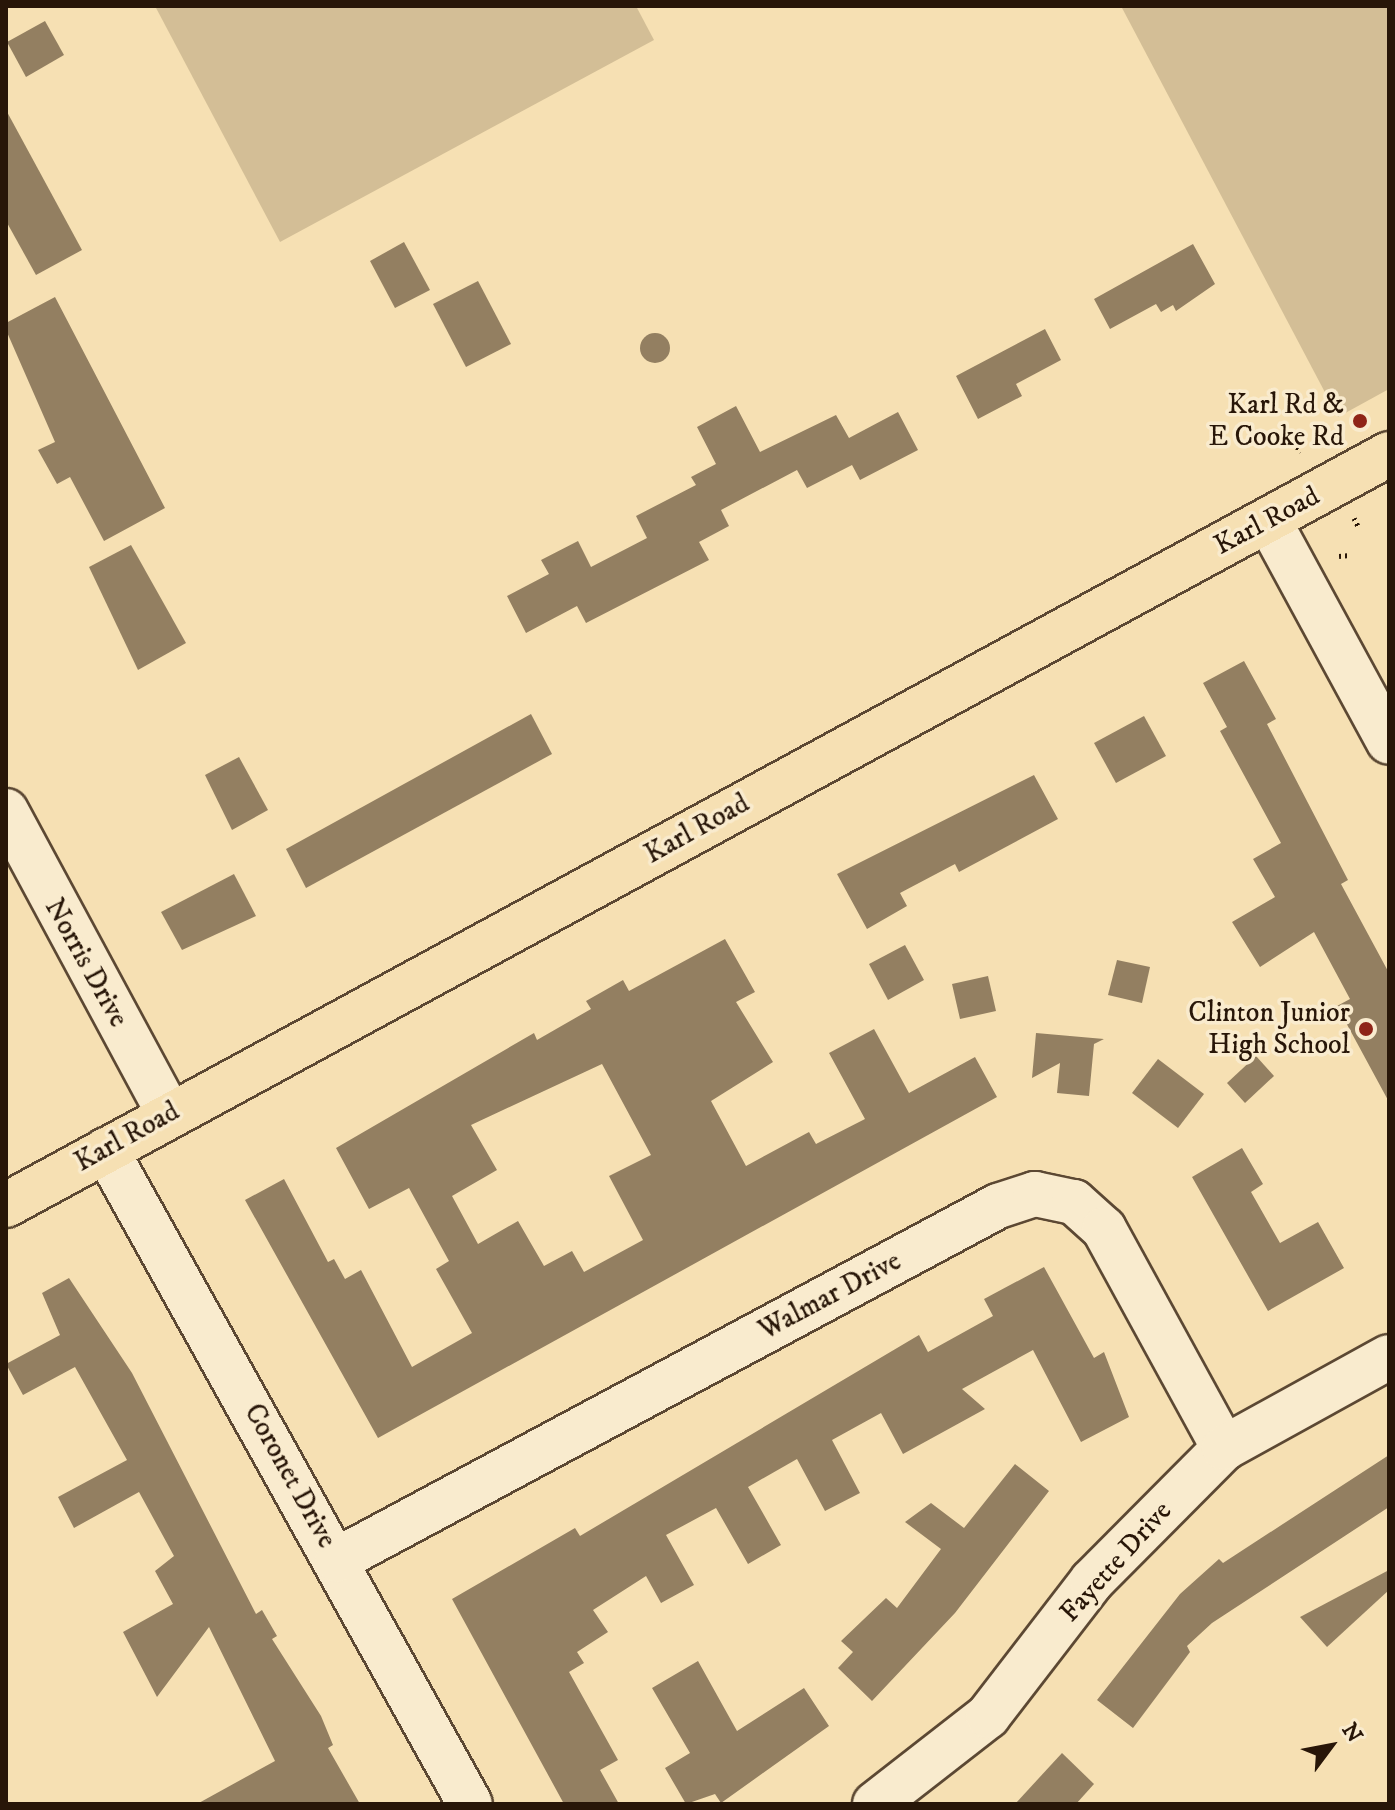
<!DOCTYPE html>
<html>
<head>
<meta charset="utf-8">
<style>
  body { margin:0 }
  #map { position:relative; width:1395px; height:1810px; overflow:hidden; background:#f6e0b3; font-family:"IM FELL DW Pica",serif }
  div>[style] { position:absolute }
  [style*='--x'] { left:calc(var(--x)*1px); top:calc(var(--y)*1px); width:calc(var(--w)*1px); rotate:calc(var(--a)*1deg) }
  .green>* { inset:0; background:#d3be96 }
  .building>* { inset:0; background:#937f61 }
  .round { border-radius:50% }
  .path>* { height:5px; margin-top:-2.5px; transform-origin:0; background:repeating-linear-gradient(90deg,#281608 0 2px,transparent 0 6px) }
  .roads { filter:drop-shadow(2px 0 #5c4833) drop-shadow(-2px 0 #5c4833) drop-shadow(0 2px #5c4833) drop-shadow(0 -2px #5c4833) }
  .minor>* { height:44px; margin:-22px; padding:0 22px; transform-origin:22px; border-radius:22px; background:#f9ebce }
  .major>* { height:44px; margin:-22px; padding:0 22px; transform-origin:22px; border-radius:22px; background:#f6e0b3 }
  .dots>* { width:22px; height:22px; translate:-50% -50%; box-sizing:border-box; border:4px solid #f9ebce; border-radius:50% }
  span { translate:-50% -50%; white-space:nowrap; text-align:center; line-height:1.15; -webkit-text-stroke:7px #f9ebce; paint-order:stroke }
  .poi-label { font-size:28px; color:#281608 }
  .right { translate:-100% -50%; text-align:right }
  .street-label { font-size:28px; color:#281608 }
  .frame { position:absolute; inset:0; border:8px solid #281608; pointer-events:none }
  .north { position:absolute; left:1291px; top:1706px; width:80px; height:80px; -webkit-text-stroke:6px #f9ebce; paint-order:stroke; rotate:58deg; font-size:22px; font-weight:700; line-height:32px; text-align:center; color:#281608 }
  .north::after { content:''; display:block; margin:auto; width:28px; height:36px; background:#281608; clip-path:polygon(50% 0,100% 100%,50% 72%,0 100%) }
</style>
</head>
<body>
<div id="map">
  <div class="green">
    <i style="clip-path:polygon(155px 6px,636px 6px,654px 40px,280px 242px)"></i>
    <i style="clip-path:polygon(1121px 6px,1389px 6px,1389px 389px,1338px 417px)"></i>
  </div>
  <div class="building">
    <i style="clip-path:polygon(45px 21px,64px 55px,26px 77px,7px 42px)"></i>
    <i style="clip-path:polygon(6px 110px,82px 250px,36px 275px,6px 221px)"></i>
    <i style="clip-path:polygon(404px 242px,430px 290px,395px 308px,370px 261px)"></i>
    <i style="clip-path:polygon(1193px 244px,1215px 284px,1176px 311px,1173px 305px,1161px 312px,1156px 304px,1110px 329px,1094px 299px)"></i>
    <i style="clip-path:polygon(478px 281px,511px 344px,466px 367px,433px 304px)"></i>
    <i style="clip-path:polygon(55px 297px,165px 508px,104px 541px,70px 477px,57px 484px,38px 450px,55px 442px,6px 330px,6px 323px)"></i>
    <i style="clip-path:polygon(1045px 329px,1061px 360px,1016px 384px,1022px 396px,978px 419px,956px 376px)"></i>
    <i class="round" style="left:640px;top:333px;width:30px;height:30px"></i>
    <i style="clip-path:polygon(736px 406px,760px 452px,836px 415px,849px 438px,898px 412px,918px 450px,860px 480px,852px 465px,807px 488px,797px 470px,721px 510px,729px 526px,699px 542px,709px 560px,586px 623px,577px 606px,526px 633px,507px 596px,549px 574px,541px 560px,578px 541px,591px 567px,647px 538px,636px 516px,696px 485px,691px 477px,716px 464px,697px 427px)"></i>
    <i style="clip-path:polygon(131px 545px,186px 643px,138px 670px,89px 567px)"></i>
    <i style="clip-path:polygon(1244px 661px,1276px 719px,1267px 724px,1348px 880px,1341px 884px,1389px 973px,1389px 1102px,1337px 1006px,1350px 999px,1314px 932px,1260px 967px,1232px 922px,1275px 897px,1253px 859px,1281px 843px,1220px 731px,1227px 727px,1203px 683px)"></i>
    <i style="clip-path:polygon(531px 714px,552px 754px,306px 888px,286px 849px)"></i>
    <i style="clip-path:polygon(1144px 716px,1166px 756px,1116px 783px,1094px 743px)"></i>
    <i style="clip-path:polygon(239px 757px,268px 810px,232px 830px,205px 775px)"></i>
    <i style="clip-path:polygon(1034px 775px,1058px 819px,959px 872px,955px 864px,900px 893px,907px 906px,867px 929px,837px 874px)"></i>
    <i style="clip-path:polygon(234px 874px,256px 916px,182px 950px,161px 912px)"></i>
    <i style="clip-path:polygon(evenodd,725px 939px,755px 992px,736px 1002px,773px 1062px,711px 1101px,746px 1166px,809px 1132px,816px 1144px,865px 1119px,829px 1053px,874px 1029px,909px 1093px,975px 1057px,997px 1097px,378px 1438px,245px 1200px,284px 1179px,328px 1262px,334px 1259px,345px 1279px,361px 1270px,412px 1367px,472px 1333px,436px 1269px,449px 1261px,409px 1188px,369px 1209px,336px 1148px,534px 1033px,537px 1040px,591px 1009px,586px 1001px,623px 980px,629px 991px,725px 939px,602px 1064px,651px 1155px,609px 1176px,643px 1240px,584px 1272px,572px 1251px,544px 1266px,518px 1221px,478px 1244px,452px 1196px,497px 1170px,471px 1125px,602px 1064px)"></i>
    <i style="clip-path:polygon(905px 945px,924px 980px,888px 1000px,869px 964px)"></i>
    <i style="clip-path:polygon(1117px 960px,1150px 967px,1142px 1003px,1108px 995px)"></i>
    <i style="clip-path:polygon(988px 976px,996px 1011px,960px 1019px,952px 984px)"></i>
    <i style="clip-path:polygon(1036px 1033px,1104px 1039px,1094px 1044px,1089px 1096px,1057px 1093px,1060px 1063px,1032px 1078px)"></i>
    <i style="clip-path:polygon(1256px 1056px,1274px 1076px,1245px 1103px,1227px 1083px)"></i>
    <i style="clip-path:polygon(1158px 1059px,1204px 1094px,1178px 1128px,1132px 1093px)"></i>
    <i style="clip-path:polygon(1242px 1148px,1263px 1184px,1251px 1192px,1280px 1243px,1318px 1222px,1344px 1268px,1268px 1311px,1192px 1177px)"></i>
    <i style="clip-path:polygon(1044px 1267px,1094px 1358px,1104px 1352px,1129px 1417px,1081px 1442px,1033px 1350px,962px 1389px,985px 1409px,903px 1454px,881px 1413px,832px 1440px,860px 1493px,825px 1511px,797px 1459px,748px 1487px,781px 1545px,748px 1564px,716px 1508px,666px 1535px,694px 1585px,661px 1603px,646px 1576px,593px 1610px,608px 1632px,577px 1652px,584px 1663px,569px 1672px,618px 1760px,600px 1770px,619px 1804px,564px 1804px,452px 1599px,575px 1528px,580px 1536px,919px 1335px,928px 1352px,993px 1316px,984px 1299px)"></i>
    <i style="clip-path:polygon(69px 1278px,132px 1373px,256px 1614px,262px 1610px,277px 1636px,272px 1639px,321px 1716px,333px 1745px,328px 1748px,360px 1804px,197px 1804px,275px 1761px,209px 1627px,157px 1697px,123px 1632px,173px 1604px,155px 1571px,174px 1556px,139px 1492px,74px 1528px,58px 1497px,127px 1460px,75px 1367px,23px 1395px,6px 1364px,60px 1335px,42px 1293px)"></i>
    <i style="clip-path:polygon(1389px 1455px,1389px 1507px,1212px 1623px,1187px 1646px,1190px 1652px,1133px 1728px,1097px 1700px,1180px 1594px,1219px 1559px,1223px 1563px)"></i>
    <i style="clip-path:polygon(1015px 1464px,1049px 1491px,955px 1613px,872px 1701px,838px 1668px,853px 1652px,841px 1641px,886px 1598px,897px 1608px,941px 1549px,905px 1522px,931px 1503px,964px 1528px)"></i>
    <i style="clip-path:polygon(1389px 1570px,1389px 1590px,1327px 1647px,1300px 1617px)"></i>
    <i style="clip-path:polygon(698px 1661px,737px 1731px,804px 1688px,829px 1726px,721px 1803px,715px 1794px,686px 1804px,665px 1768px,690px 1753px,652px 1688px)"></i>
    <i style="clip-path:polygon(1062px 1753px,1094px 1784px,1076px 1804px,1015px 1804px)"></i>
  </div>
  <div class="path">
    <i style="--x:1297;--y:447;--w:6;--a:51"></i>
    <i style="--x:1354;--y:518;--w:9;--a:63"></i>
    <i style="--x:1339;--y:556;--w:11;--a:-5"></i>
  </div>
  <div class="roads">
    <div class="minor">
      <i style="--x:1269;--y:521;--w:251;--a:61.5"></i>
      <i style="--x:6;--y:811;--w:344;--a:61.7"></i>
      <i style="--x:106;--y:1150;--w:748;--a:60.9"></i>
      <i style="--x:337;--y:1560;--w:750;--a:-28.17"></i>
      <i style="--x:998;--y:1206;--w:39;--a:-18"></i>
      <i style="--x:1035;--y:1194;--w:40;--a:12"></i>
      <i style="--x:1074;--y:1202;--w:40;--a:42"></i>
      <i style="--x:1104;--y:1229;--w:250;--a:61.3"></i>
      <i style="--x:875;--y:1804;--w:143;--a:-37.9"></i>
      <i style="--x:988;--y:1716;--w:170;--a:-52.4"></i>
      <i style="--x:1092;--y:1581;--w:187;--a:-45.2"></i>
      <i style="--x:1224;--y:1448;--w:188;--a:-28.9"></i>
    </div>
    <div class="major">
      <i style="--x:6;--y:1205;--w:1574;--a:-28.5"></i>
    </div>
  </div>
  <div class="dots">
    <i style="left:1360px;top:421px;background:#8f2418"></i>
    <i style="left:1366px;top:1029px;background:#8f2418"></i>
  </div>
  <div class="poi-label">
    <span class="right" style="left:1344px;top:421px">Karl Rd &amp;<br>E Cooke Rd</span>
    <span class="right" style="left:1350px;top:1029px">Clinton Junior<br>High School</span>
  </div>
  <div class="street-label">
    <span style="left:1267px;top:521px;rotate:-28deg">Karl Road</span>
    <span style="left:697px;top:829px;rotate:-29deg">Karl Road</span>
    <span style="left:86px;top:963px;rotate:61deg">Norris Drive</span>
    <span style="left:127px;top:1137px;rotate:-29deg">Karl Road</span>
    <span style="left:830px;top:1296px;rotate:-28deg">Walmar Drive</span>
    <span style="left:290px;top:1476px;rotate:61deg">Coronet Drive</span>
    <span style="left:1116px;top:1562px;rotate:-48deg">Fayette Drive</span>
  </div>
  <div class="frame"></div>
  <div class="north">N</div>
</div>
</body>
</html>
